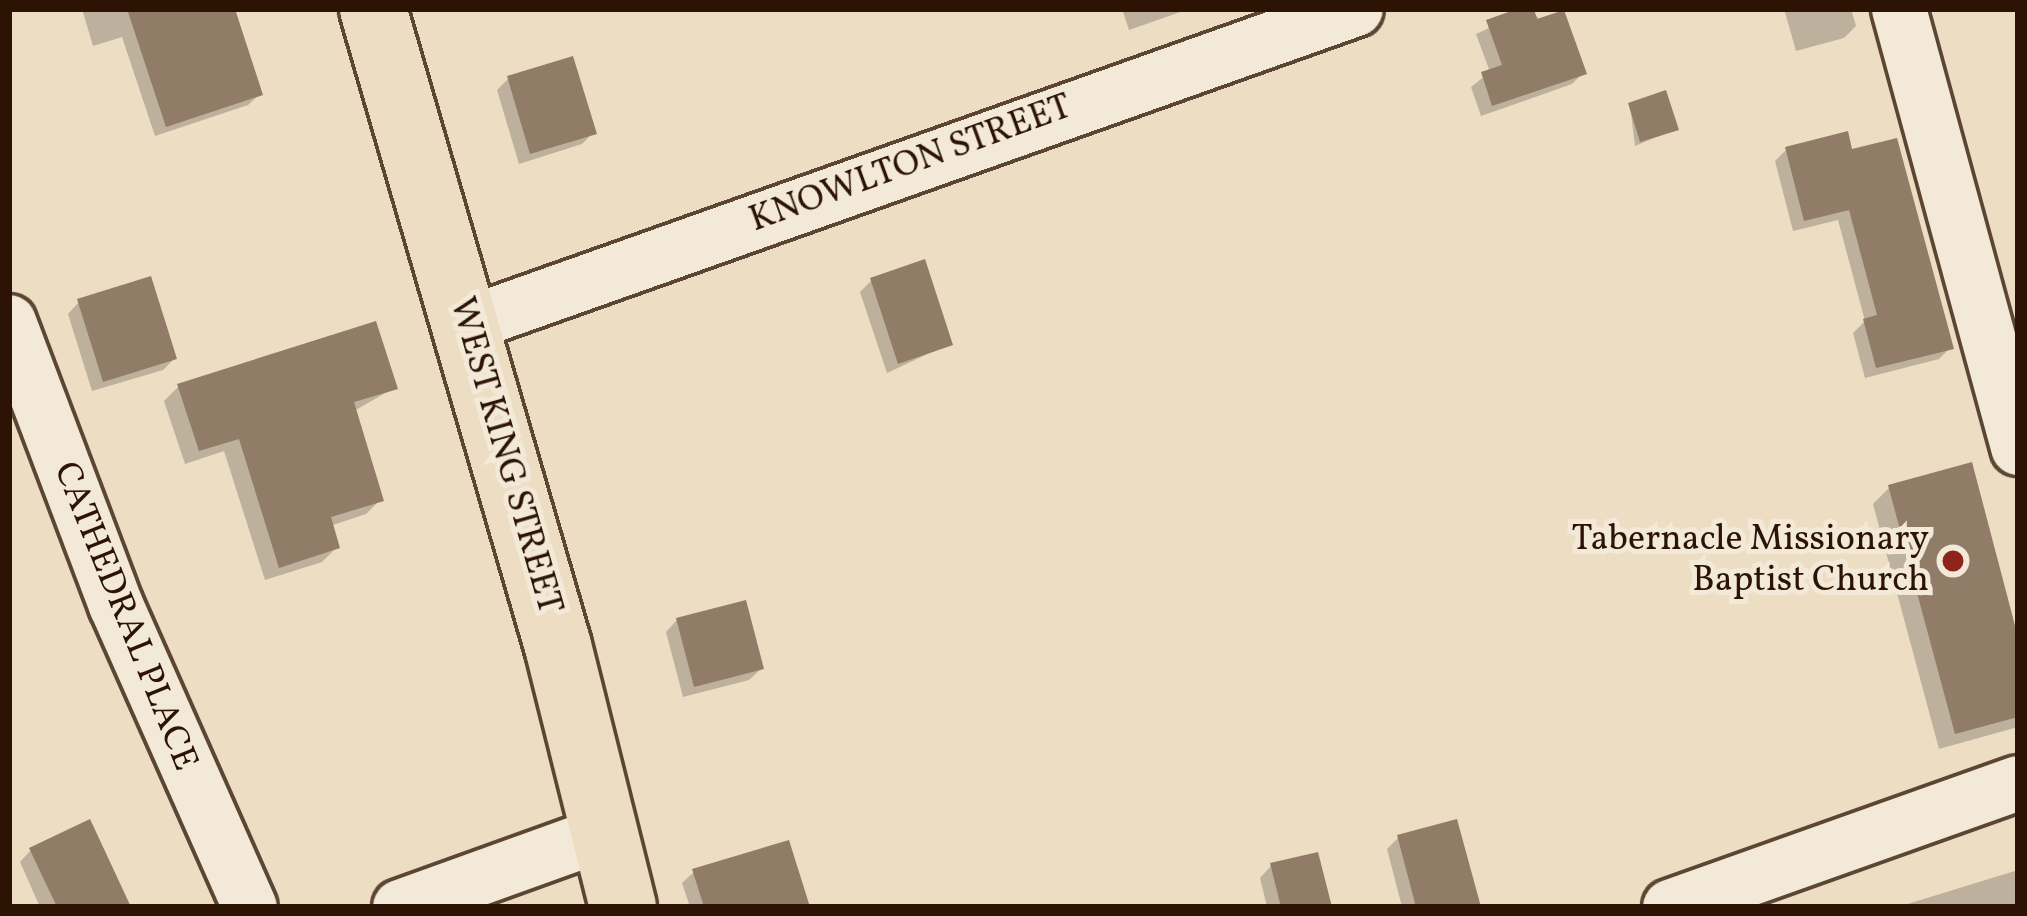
<!DOCTYPE html>
<html>
<head>
<meta charset="utf-8">
<style>
  body { margin:0 }
  #map { position:relative; width:2027px; height:916px; overflow:hidden; background:#edddc3; font-family:Vollkorn,serif }
  div>[style] { position:absolute }
  [style*='--x'] { left:calc(var(--x)*1px); top:calc(var(--y)*1px); width:calc(var(--w)*1px); rotate:calc(var(--a)*1deg) }
  .shadow>* { inset:0; background:#0003 }
  .building>* { inset:0; background:#907c67 }
  .roads { filter:drop-shadow(3px 0 #5c4633) drop-shadow(-3px 0 #5c4633) drop-shadow(0 3px #5c4633) drop-shadow(0 -3px #5c4633) }
  .minor>* { height:54px; margin:-27px; padding:0 27px; transform-origin:27px; border-radius:27px; background:#f3e9d8 }
  .primary>* { height:66px; margin:-33px; padding:0 33px; transform-origin:33px; border-radius:33px; background:#edddc3 }
  .dots>* { width:33px; height:33px; translate:-50% -50%; box-sizing:border-box; border:6px solid #f3e9d8; border-radius:50% }
  span { translate:-50% -50%; white-space:nowrap; text-align:center; line-height:1.15; -webkit-text-stroke:10px #f3e9d8; paint-order:stroke }
  .street-label { font-size:36px; color:#2c1303 }
  .poi-label { font-size:36px; color:#2c1303 }
  .right { translate:-100% -50%; text-align:right }
  .frame { position:absolute; inset:0; border:12px solid #2c1303; pointer-events:none }
</style>
</head>
<body>
<div id="map">
  <div class="shadow">
    <i style="clip-path:polygon(82px 9px,210px 9px,260px 94px,248px 105px,155px 136px,122px 37px,93px 46px)"></i>
    <i style="clip-path:polygon(1122px 9px,1189px 9px,1129px 30px)"></i>
    <i style="clip-path:polygon(1531px 9px,1583px 73px,1572px 84px,1481px 116px,1471px 87px,1490px 72px,1476px 34px)"></i>
    <i style="clip-path:polygon(1784px 9px,1851px 9px,1856px 26px,1844px 38px,1796px 51px)"></i>
    <i style="clip-path:polygon(508px 79px,593px 133px,582px 144px,519px 164px,497px 90px)"></i>
    <i style="clip-path:polygon(1630px 105px,1676px 129px,1635px 146px)"></i>
    <i style="clip-path:polygon(1786px 150px,1850px 153px,1950px 348px,1939px 359px,1865px 378px,1853px 333px,1865px 321px,1838px 220px,1793px 231px,1775px 161px)"></i>
    <i style="clip-path:polygon(872px 280px,949px 344px,887px 373px,860px 292px)"></i>
    <i style="clip-path:polygon(79px 302px,174px 359px,163px 370px,92px 391px,68px 314px)"></i>
    <i style="clip-path:polygon(179px 386px,394px 388px,354px 411px,380px 500px,366px 514px,330px 526px,337px 547px,322px 562px,265px 580px,224px 451px,185px 464px,164px 401px)"></i>
    <i style="clip-path:polygon(1890px 487px,2018px 649px,2018px 727px,1939px 749px,1873px 504px)"></i>
    <i style="clip-path:polygon(677px 620px,761px 669px,749px 680px,683px 697px,666px 632px)"></i>
    <i style="clip-path:polygon(1398px 838px,1478px 907px,1402px 907px,1387px 849px)"></i>
    <i style="clip-path:polygon(31px 850px,128px 907px,40px 907px,20px 862px)"></i>
    <i style="clip-path:polygon(1271px 866px,1329px 907px,1267px 907px,1260px 878px)"></i>
    <i style="clip-path:polygon(2018px 870px,2018px 907px,1900px 907px,1901px 906px)"></i>
    <i style="clip-path:polygon(694px 872px,804px 907px,690px 907px,682px 883px)"></i>
  </div>
  <div class="building">
    <i style="clip-path:polygon(127px 9px,235px 9px,263px 95px,166px 127px)"></i>
    <i style="clip-path:polygon(1517px 9px,1534px 9px,1537px 19px,1564px 10px,1587px 74px,1492px 106px,1481px 72px,1502px 65px,1486px 20px)"></i>
    <i style="clip-path:polygon(573px 56px,597px 134px,530px 154px,507px 76px)"></i>
    <i style="clip-path:polygon(1666px 90px,1679px 130px,1640px 142px,1628px 103px)"></i>
    <i style="clip-path:polygon(1848px 131px,1852px 149px,1897px 138px,1954px 349px,1876px 368px,1863px 319px,1877px 315px,1849px 210px,1804px 221px,1785px 147px)"></i>
    <i style="clip-path:polygon(925px 259px,953px 345px,898px 364px,870px 278px)"></i>
    <i style="clip-path:polygon(151px 276px,177px 359px,103px 382px,77px 299px)"></i>
    <i style="clip-path:polygon(376px 321px,398px 389px,354px 402px,384px 501px,331px 517px,340px 548px,279px 568px,239px 439px,199px 451px,177px 384px)"></i>
    <i style="clip-path:polygon(1972px 462px,2018px 637px,2018px 717px,1955px 734px,1888px 485px)"></i>
    <i style="clip-path:polygon(746px 600px,764px 669px,694px 687px,676px 618px)"></i>
    <i style="clip-path:polygon(90px 819px,131px 907px,57px 907px,29px 848px)"></i>
    <i style="clip-path:polygon(1457px 819px,1481px 907px,1416px 907px,1397px 835px)"></i>
    <i style="clip-path:polygon(789px 840px,810px 907px,704px 907px,692px 869px)"></i>
    <i style="clip-path:polygon(1318px 852px,1332px 907px,1281px 907px,1270px 863px)"></i>
  </div>
  <div class="roads">
    <div class="minor">
      <i style="--x:1899;--y:9;--w:455;--a:74.8"></i>
      <i style="--x:9;--y:322;--w:303;--a:69.3"></i>
      <i style="--x:116;--y:605;--w:330;--a:66.1"></i>
      <i style="--x:468;--y:324;--w:942;--a:-19.53"></i>
      <i style="--x:400;--y:907;--w:219;--a:-19.8"></i>
      <i style="--x:1670;--y:907;--w:369;--a:-19.6"></i>
    </div>
    <div class="primary">
      <i style="--x:373;--y:9;--w:663;--a:73.81"></i>
      <i style="--x:558;--y:646;--w:269;--a:76"></i>
    </div>
  </div>
  <div class="dots">
    <i style="left:1953px;top:561px;background:#8f2418"></i>
  </div>
  <div class="street-label">
    <span style="left:911px;top:165px;rotate:-20deg">KNOWLTON STREET</span>
    <span style="left:504px;top:456px;rotate:74deg">WEST KING STREET</span>
    <span style="left:124px;top:617px;rotate:68deg">CATHEDRAL PLACE</span>
  </div>
  <div class="poi-label">
    <span class="right" style="left:1929px;top:561px">Tabernacle Missionary<br>Baptist Church</span>
  </div>
  <div class="frame"></div>
</div>
</body>
</html>
